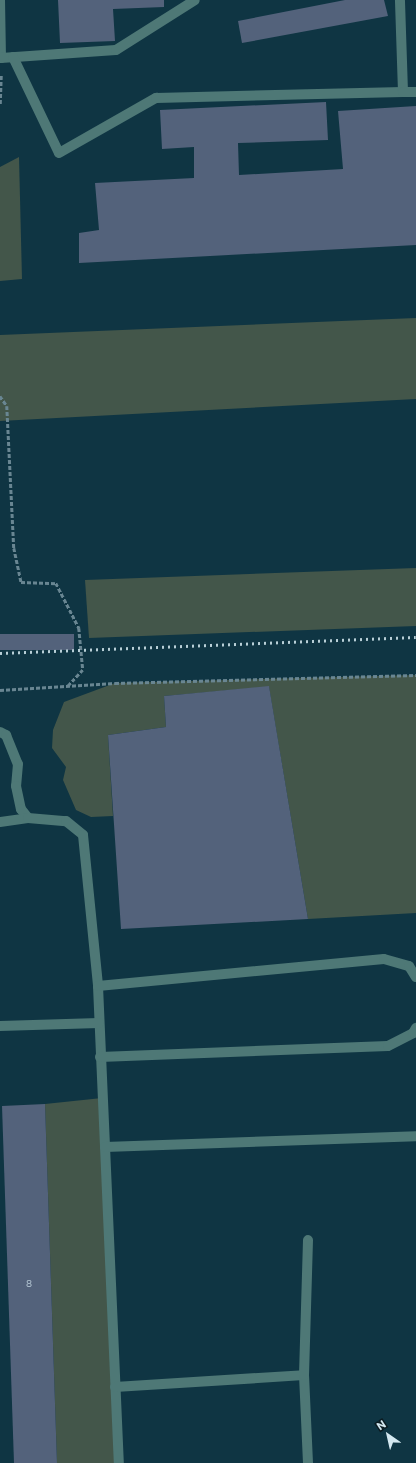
<!DOCTYPE html>
<html>
<head>
<meta charset="utf-8">
<style>
  body { margin:0 }
  #map { position:relative; width:416px; height:1463px; overflow:hidden; background:#0f3543; font-family:Commissioner,sans-serif }
  div>[style] { position:absolute }
  [style*='--x'] { left:calc(var(--x)*1px); top:calc(var(--y)*1px); width:calc(var(--w)*1px); rotate:calc(var(--a)*1deg) }
  .green>* { inset:0; background:#43564a }
  .building>* { inset:0; background:#53627b }
  .path>* { height:2.5px; margin-top:-1.25px; transform-origin:0; background:repeating-linear-gradient(90deg,#698692 0 4px,transparent 0 6px) }
  .minor>* { height:10px; margin:-5px; padding:0 5px; transform-origin:5px; border-radius:5px; background:#4e7876 }
  .rail>* { height:3px; margin-top:-1.5px; transform-origin:0; background:repeating-linear-gradient(90deg,#b8cfd7 0 2px,transparent 0 6px) }
  span { translate:-50% -50%; white-space:nowrap; text-align:center; line-height:1.15; -webkit-text-stroke:3px #0b1b21; paint-order:stroke }
  .number-label { font-size:10px; color:#b4c6d3 }
  .number-label span { -webkit-text-stroke-width:0 }
  .north { position:absolute; left:368px; top:1415px; width:40px; height:40px; -webkit-text-stroke:3px #0b1b21; paint-order:stroke; rotate:326deg; font-size:11px; font-weight:700; line-height:16px; text-align:center; color:#d4e8f0 }
  .north::after { content:''; display:block; margin:auto; width:14px; height:18px; background:#d4e8f0; clip-path:polygon(50% 0,100% 100%,50% 72%,0 100%) }
</style>
</head>
<body>
<div id="map">
  <div class="green">
    <i style="clip-path:polygon(19px 157px,22px 279px,0 281px,0 167px)"></i>
    <i style="clip-path:polygon(416px 318px,416px 399px,0 421px,0 335px)"></i>
    <i style="clip-path:polygon(416px 568px,416px 626px,89px 638px,85px 580px)"></i>
    <i style="clip-path:polygon(416px 675px,416px 913px,308px 919px,269px 687px,164px 696px,166px 727px,108px 735px,113px 816px,91px 817px,76px 810px,63px 780px,66px 767px,52px 748px,53px 730px,64px 702px,115px 683px)"></i>
    <i style="clip-path:polygon(102px 1098px,119px 1463px,57px 1463px,45px 1104px)"></i>
  </div>
  <div class="building">
    <i style="clip-path:polygon(58px 0,164px 0,164px 7px,113px 9px,115px 41px,60px 43px)"></i>
    <i style="clip-path:polygon(345px 0,384px 0,388px 16px,242px 43px,238px 21px)"></i>
    <i style="clip-path:polygon(326px 102px,328px 140px,238px 143px,239px 175px,343px 169px,338px 111px,416px 106px,416px 245px,79px 263px,79px 233px,99px 230px,95px 183px,194px 178px,194px 147px,162px 149px,160px 110px)"></i>
    <i style="clip-path:polygon(0 634px,74px 634px,74px 650px,0 650px)"></i>
    <i style="clip-path:polygon(269px 686px,308px 919px,121px 929px,108px 735px,166px 727px,164px 696px)"></i>
    <i style="clip-path:polygon(45px 1104px,57px 1463px,14px 1463px,2px 1106px)"></i>
  </div>
  <div class="path">
    <i style="--x:0;--y:104;--w:29;--a:-88"></i>
    <i style="--x:0;--y:396;--w:12;--a:55"></i>
    <i style="--x:7;--y:406;--w:142;--a:87.2"></i>
    <i style="--x:14;--y:548;--w:35;--a:78"></i>
    <i style="--x:21;--y:582;--w:35;--a:2"></i>
    <i style="--x:56;--y:583;--w:51;--a:62.9"></i>
    <i style="--x:79;--y:628;--w:42;--a:84.6"></i>
    <i style="--x:83;--y:670;--w:22;--a:133"></i>
    <i style="--x:0;--y:690;--w:115;--a:-3.5"></i>
    <i style="--x:115;--y:683;--w:301;--a:-1.5"></i>
  </div>
  <div class="minor">
    <i style="--x:0;--y:0;--w:58;--a:89"></i>
    <i style="--x:1;--y:58;--w:115;--a:-4"></i>
    <i style="--x:116;--y:50;--w:93;--a:-32.3"></i>
    <i style="--x:13;--y:57;--w:106;--a:64.4"></i>
    <i style="--x:59;--y:153;--w:112;--a:-29.6"></i>
    <i style="--x:156;--y:98;--w:247;--a:-1.4"></i>
    <i style="--x:403;--y:92;--w:92;--a:-91.9"></i>
    <i style="--x:403;--y:92;--w:13;--a:0"></i>
    <i style="--x:0;--y:732;--w:7;--a:27"></i>
    <i style="--x:6;--y:735;--w:31;--a:68"></i>
    <i style="--x:18;--y:764;--w:22;--a:95"></i>
    <i style="--x:16;--y:786;--w:24;--a:78"></i>
    <i style="--x:21;--y:809;--w:11;--a:52"></i>
    <i style="--x:0;--y:822;--w:28;--a:-8"></i>
    <i style="--x:28;--y:818;--w:38;--a:5"></i>
    <i style="--x:66;--y:821;--w:22;--a:39"></i>
    <i style="--x:83;--y:835;--w:152;--a:84.3"></i>
    <i style="--x:98;--y:986;--w:477;--a:87.5"></i>
    <i style="--x:98;--y:986;--w:287;--a:-5.4"></i>
    <i style="--x:384;--y:959;--w:26;--a:16"></i>
    <i style="--x:409;--y:966;--w:13;--a:58"></i>
    <i style="--x:0;--y:1026;--w:99;--a:-1.7"></i>
    <i style="--x:100;--y:1057;--w:288;--a:-2.2"></i>
    <i style="--x:388;--y:1046;--w:28;--a:-27"></i>
    <i style="--x:413;--y:1033;--w:6;--a:-59"></i>
    <i style="--x:105;--y:1147;--w:311;--a:-2"></i>
    <i style="--x:115;--y:1387;--w:189;--a:-3.6"></i>
    <i style="--x:308;--y:1463;--w:88;--a:-92.6"></i>
    <i style="--x:304;--y:1375;--w:135;--a:-88.3"></i>
  </div>
  <div class="rail">
    <i style="--x:0;--y:653;--w:416;--a:-2.2"></i>
  </div>
  <div class="number-label">
    <span style="left:29px;top:1284px">8</span>
  </div>
  <div class="north">N</div>
</div>
</body>
</html>
